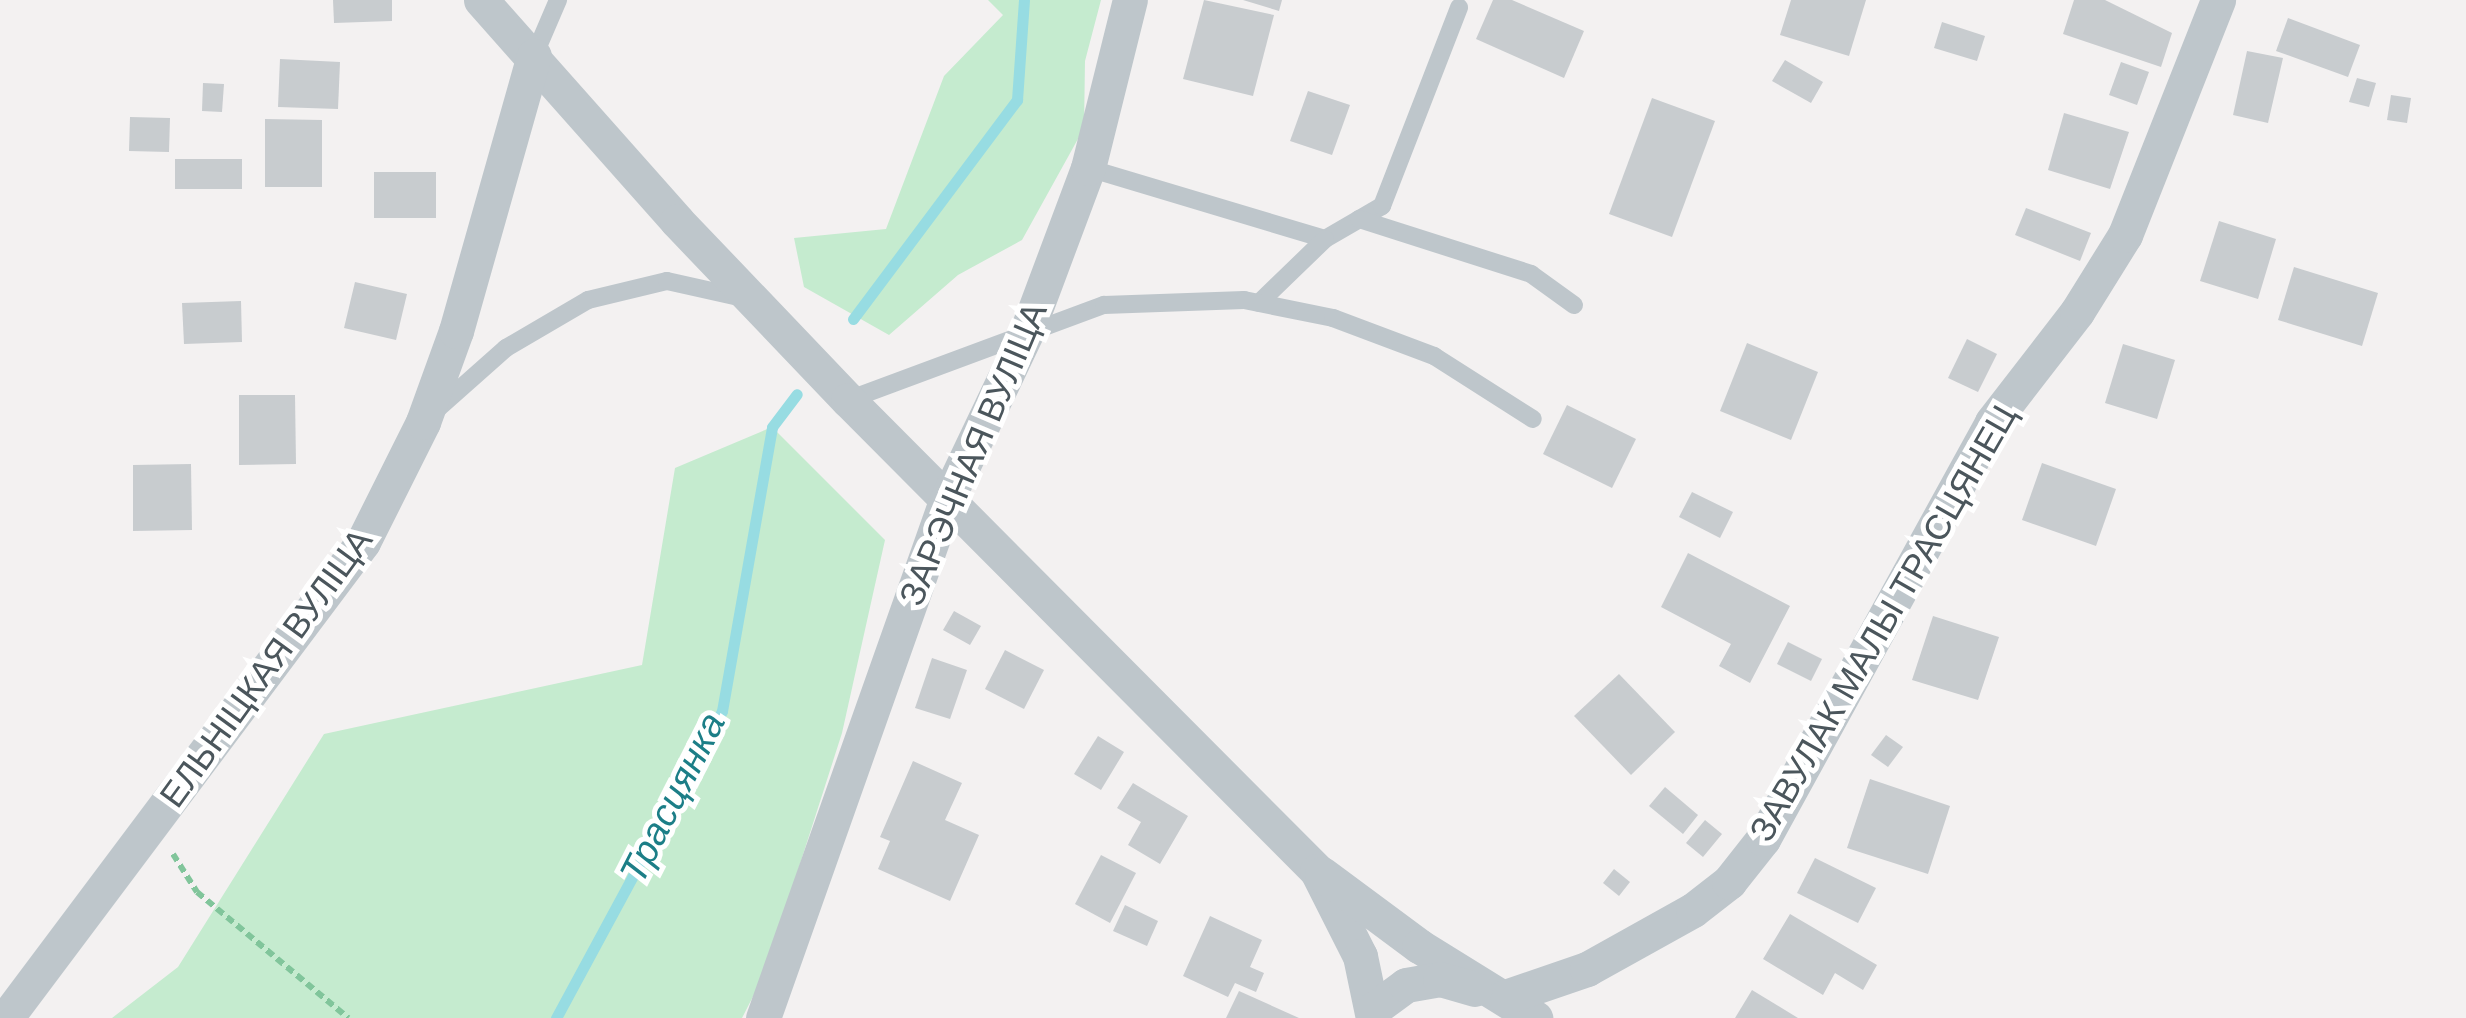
<!DOCTYPE html>
<html>
<head>
<meta charset="utf-8">
<style>
  body { margin:0 }
  #map { position:relative; width:2466px; height:1018px; overflow:hidden; background:#f3f1f1; font-family:Arial,sans-serif }
  div>[style] { position:absolute }
  [style*='--x'] { left:calc(var(--x)*1px); top:calc(var(--y)*1px); width:calc(var(--w)*1px); rotate:calc(var(--a)*1deg) }
  .green>* { inset:0; background:#c5ebcf }
  .stream>* { height:11px; margin:-5.5px; padding:0 5.5px; transform-origin:5.5px; border-radius:5.5px; background:#97dce2 }
  .building>* { inset:0; background:#c8cccf }
  .path>* { height:6px; margin-top:-3px; transform-origin:0; background:repeating-linear-gradient(90deg,#81c59b 0 8px,transparent 0 13px) }
  .lane>* { height:18px; margin:-9px; padding:0 9px; transform-origin:9px; border-radius:9px; background:#bec6cb }
  .street>* { height:35px; margin:-17.5px; padding:0 17.5px; transform-origin:17.5px; border-radius:17.5px; background:#bec6cb }
  span { translate:-50% -50%; white-space:nowrap; text-align:center; line-height:1.15; -webkit-text-stroke:10px #fff; paint-order:stroke }
  .street-label { font-size:35px; color:#4b565c }
  .water-label { font-size:38px; color:#1c7e87; font-style:italic }
</style>
</head>
<body>
<div id="map">
  <div class="green">
    <i style="clip-path:polygon(988px 0,1101px 0,1085px 61px,1084px 128px,1022px 240px,958px 275px,889px 335px,804px 287px,794px 238px,886px 229px,944px 76px,1003px 15px)"></i>
    <i style="clip-path:polygon(772px 427px,885px 540px,842px 733px,765px 973px,742px 1018px,112px 1018px,178px 967px,324px 734px,642px 665px,675px 468px)"></i>
  </div>
  <div class="stream">
    <i style="--x:853;--y:319;--w:274;--a:-53.2"></i>
    <i style="--x:1017;--y:100;--w:100;--a:-86"></i>
    <i style="--x:556;--y:1018;--w:349;--a:-61.6"></i>
    <i style="--x:722;--y:711;--w:288;--a:-80"></i>
    <i style="--x:772;--y:427;--w:41;--a:-52.9"></i>
  </div>
  <div class="building">
    <i style="clip-path:polygon(333px 0,392px 0,392px 21px,334px 23px)"></i>
    <i style="clip-path:polygon(1204px 0,1274px 15px,1253px 96px,1183px 79px)"></i>
    <i style="clip-path:polygon(1243px 0,1282px 0,1279px 11px)"></i>
    <i style="clip-path:polygon(1493px 0,1512px 0,1584px 31px,1564px 78px,1476px 39px)"></i>
    <i style="clip-path:polygon(1791px 0,1866px 0,1849px 56px,1780px 35px)"></i>
    <i style="clip-path:polygon(2074px 0,2105px 0,2172px 33px,2161px 67px,2063px 34px)"></i>
    <i style="clip-path:polygon(2288px 18px,2360px 45px,2348px 77px,2276px 51px)"></i>
    <i style="clip-path:polygon(1942px 22px,1985px 36px,1977px 61px,1934px 48px)"></i>
    <i style="clip-path:polygon(2247px 51px,2283px 58px,2268px 123px,2233px 115px)"></i>
    <i style="clip-path:polygon(280px 59px,340px 62px,338px 109px,278px 107px)"></i>
    <i style="clip-path:polygon(1785px 60px,1823px 82px,1811px 103px,1772px 81px)"></i>
    <i style="clip-path:polygon(2121px 62px,2149px 72px,2137px 105px,2109px 95px)"></i>
    <i style="clip-path:polygon(2357px 78px,2376px 83px,2369px 107px,2349px 102px)"></i>
    <i style="clip-path:polygon(203px 83px,224px 84px,222px 112px,202px 111px)"></i>
    <i style="clip-path:polygon(1308px 91px,1350px 105px,1332px 155px,1290px 141px)"></i>
    <i style="clip-path:polygon(2391px 95px,2411px 98px,2407px 123px,2387px 120px)"></i>
    <i style="clip-path:polygon(1652px 98px,1715px 121px,1672px 237px,1609px 214px)"></i>
    <i style="clip-path:polygon(2064px 113px,2129px 132px,2110px 189px,2048px 170px)"></i>
    <i style="clip-path:polygon(130px 117px,170px 118px,169px 152px,129px 151px)"></i>
    <i style="clip-path:polygon(265px 119px,322px 120px,322px 187px,265px 187px)"></i>
    <i style="clip-path:polygon(175px 159px,242px 159px,242px 189px,175px 189px)"></i>
    <i style="clip-path:polygon(374px 172px,436px 172px,436px 218px,374px 218px)"></i>
    <i style="clip-path:polygon(2026px 208px,2091px 233px,2080px 261px,2015px 235px)"></i>
    <i style="clip-path:polygon(2219px 221px,2276px 239px,2258px 299px,2200px 281px)"></i>
    <i style="clip-path:polygon(2294px 267px,2378px 293px,2362px 346px,2278px 320px)"></i>
    <i style="clip-path:polygon(355px 282px,407px 294px,396px 340px,344px 328px)"></i>
    <i style="clip-path:polygon(241px 301px,242px 342px,184px 344px,182px 303px)"></i>
    <i style="clip-path:polygon(1967px 339px,1997px 354px,1978px 392px,1948px 378px)"></i>
    <i style="clip-path:polygon(1747px 343px,1818px 372px,1791px 440px,1720px 411px)"></i>
    <i style="clip-path:polygon(2123px 344px,2175px 360px,2157px 419px,2105px 403px)"></i>
    <i style="clip-path:polygon(239px 395px,295px 395px,296px 464px,239px 465px)"></i>
    <i style="clip-path:polygon(1567px 405px,1636px 439px,1612px 488px,1543px 454px)"></i>
    <i style="clip-path:polygon(2042px 463px,2116px 489px,2096px 546px,2022px 520px)"></i>
    <i style="clip-path:polygon(191px 464px,192px 530px,133px 531px,133px 465px)"></i>
    <i style="clip-path:polygon(1692px 492px,1733px 512px,1720px 538px,1679px 517px)"></i>
    <i style="clip-path:polygon(1688px 553px,1790px 606px,1750px 683px,1719px 666px,1731px 644px,1661px 607px)"></i>
    <i style="clip-path:polygon(954px 611px,981px 626px,970px 645px,943px 630px)"></i>
    <i style="clip-path:polygon(1933px 616px,1999px 637px,1978px 700px,1912px 680px)"></i>
    <i style="clip-path:polygon(1788px 642px,1822px 659px,1811px 681px,1777px 664px)"></i>
    <i style="clip-path:polygon(1005px 650px,1044px 670px,1024px 709px,985px 689px)"></i>
    <i style="clip-path:polygon(932px 658px,967px 670px,950px 719px,915px 708px)"></i>
    <i style="clip-path:polygon(1619px 674px,1675px 732px,1631px 775px,1574px 716px)"></i>
    <i style="clip-path:polygon(1886px 735px,1903px 747px,1888px 767px,1871px 755px)"></i>
    <i style="clip-path:polygon(1098px 736px,1124px 752px,1101px 790px,1074px 774px)"></i>
    <i style="clip-path:polygon(913px 761px,962px 783px,945px 820px,979px 835px,950px 901px,878px 869px,890px 841px,880px 837px)"></i>
    <i style="clip-path:polygon(1870px 779px,1950px 806px,1928px 874px,1847px 848px)"></i>
    <i style="clip-path:polygon(1133px 783px,1188px 816px,1160px 864px,1128px 845px,1141px 822px,1117px 808px)"></i>
    <i style="clip-path:polygon(1665px 787px,1698px 815px,1683px 834px,1649px 806px)"></i>
    <i style="clip-path:polygon(1705px 820px,1722px 834px,1703px 857px,1686px 843px)"></i>
    <i style="clip-path:polygon(1101px 855px,1136px 873px,1110px 923px,1075px 904px)"></i>
    <i style="clip-path:polygon(1815px 858px,1876px 888px,1858px 923px,1797px 893px)"></i>
    <i style="clip-path:polygon(1614px 869px,1630px 882px,1619px 896px,1603px 883px)"></i>
    <i style="clip-path:polygon(1125px 905px,1158px 921px,1147px 946px,1113px 931px)"></i>
    <i style="clip-path:polygon(1790px 914px,1877px 965px,1863px 990px,1835px 973px,1823px 995px,1763px 959px)"></i>
    <i style="clip-path:polygon(1210px 916px,1262px 940px,1250px 967px,1264px 973px,1256px 992px,1235px 983px,1228px 997px,1183px 976px)"></i>
    <i style="clip-path:polygon(1752px 990px,1798px 1018px,1735px 1018px)"></i>
    <i style="clip-path:polygon(1239px 991px,1299px 1018px,1226px 1018px)"></i>
  </div>
  <div class="path">
    <i style="--x:173;--y:854;--w:45;--a:57.7"></i>
    <i style="--x:197;--y:892;--w:197;--a:39.8"></i>
  </div>
  <div class="lane">
    <i style="--x:534;--y:56;--w:61;--a:-66.8"></i>
    <i style="--x:1088;--y:168;--w:247;--a:16.7"></i>
    <i style="--x:1325;--y:239;--w:66;--a:-30.1"></i>
    <i style="--x:1382;--y:206;--w:213;--a:-68.8"></i>
    <i style="--x:1359;--y:219;--w:181;--a:17.7"></i>
    <i style="--x:1531;--y:274;--w:53;--a:35.8"></i>
    <i style="--x:1259;--y:303;--w:92;--a:-44.1"></i>
    <i style="--x:848;--y:400;--w:273;--a:-20.4"></i>
    <i style="--x:1104;--y:305;--w:140;--a:-2"></i>
    <i style="--x:1244;--y:300;--w:91;--a:11.4"></i>
    <i style="--x:1333;--y:318;--w:108;--a:20.6"></i>
    <i style="--x:1434;--y:356;--w:117;--a:32.5"></i>
    <i style="--x:435;--y:411;--w:95;--a:-41.6"></i>
    <i style="--x:506;--y:348;--w:95;--a:-30.3"></i>
    <i style="--x:588;--y:300;--w:81;--a:-13.5"></i>
    <i style="--x:667;--y:281;--w:78;--a:12.6"></i>
  </div>
  <div class="street">
    <i style="--x:481;--y:0;--w:295;--a:48.4"></i>
    <i style="--x:677;--y:221;--w:248;--a:46.3"></i>
    <i style="--x:848;--y:400;--w:665;--a:45.12"></i>
    <i style="--x:1317;--y:871;--w:95;--a:63.2"></i>
    <i style="--x:1360;--y:956;--w:63;--a:78.2"></i>
    <i style="--x:1322;--y:874;--w:121;--a:36.6"></i>
    <i style="--x:1419;--y:946;--w:137;--a:31.8"></i>
    <i style="--x:1505;--y:997;--w:87;--a:-18.9"></i>
    <i style="--x:1587;--y:969;--w:121;--a:-29.1"></i>
    <i style="--x:1693;--y:910;--w:46;--a:-37.9"></i>
    <i style="--x:1729;--y:882;--w:55;--a:-51.7"></i>
    <i style="--x:1763;--y:839;--w:476;--a:-61.2"></i>
    <i style="--x:1992;--y:422;--w:139;--a:-52.3"></i>
    <i style="--x:2077;--y:312;--w:91;--a:-58.1"></i>
    <i style="--x:2125;--y:235;--w:253;--a:-68.4"></i>
    <i style="--x:1372;--y:1010;--w:42;--a:-36.3"></i>
    <i style="--x:1406;--y:985;--w:35;--a:-10"></i>
    <i style="--x:1440;--y:979;--w:36;--a:16"></i>
    <i style="--x:6;--y:1018;--w:595;--a:-53.13"></i>
    <i style="--x:363;--y:542;--w:134;--a:-63.4"></i>
    <i style="--x:423;--y:422;--w:97;--a:-70.1"></i>
    <i style="--x:456;--y:331;--w:286;--a:-74.2"></i>
    <i style="--x:763;--y:1018;--w:548;--a:-70.51"></i>
    <i style="--x:946;--y:501;--w:188;--a:-64.5"></i>
    <i style="--x:1027;--y:331;--w:174;--a:-69.5"></i>
    <i style="--x:1088;--y:168;--w:173;--a:-76"></i>
  </div>
  <div class="street-label">
    <span style="left:973px;top:454px;rotate:-67deg">ЗАРЭЧНАЯ ВУЛІЦА</span>
    <span style="left:1883px;top:623px;rotate:-60deg">ЗАВУЛАК МАЛЫ ТРАСЦЯНЕЦ</span>
    <span style="left:266px;top:668px;rotate:-54deg">ЕЛЬНІЦКАЯ ВУЛІЦА</span>
  </div>
  <div class="water-label">
    <span style="left:673px;top:798px;rotate:-63deg">Трасцянка</span>
  </div>
</div>
</body>
</html>
